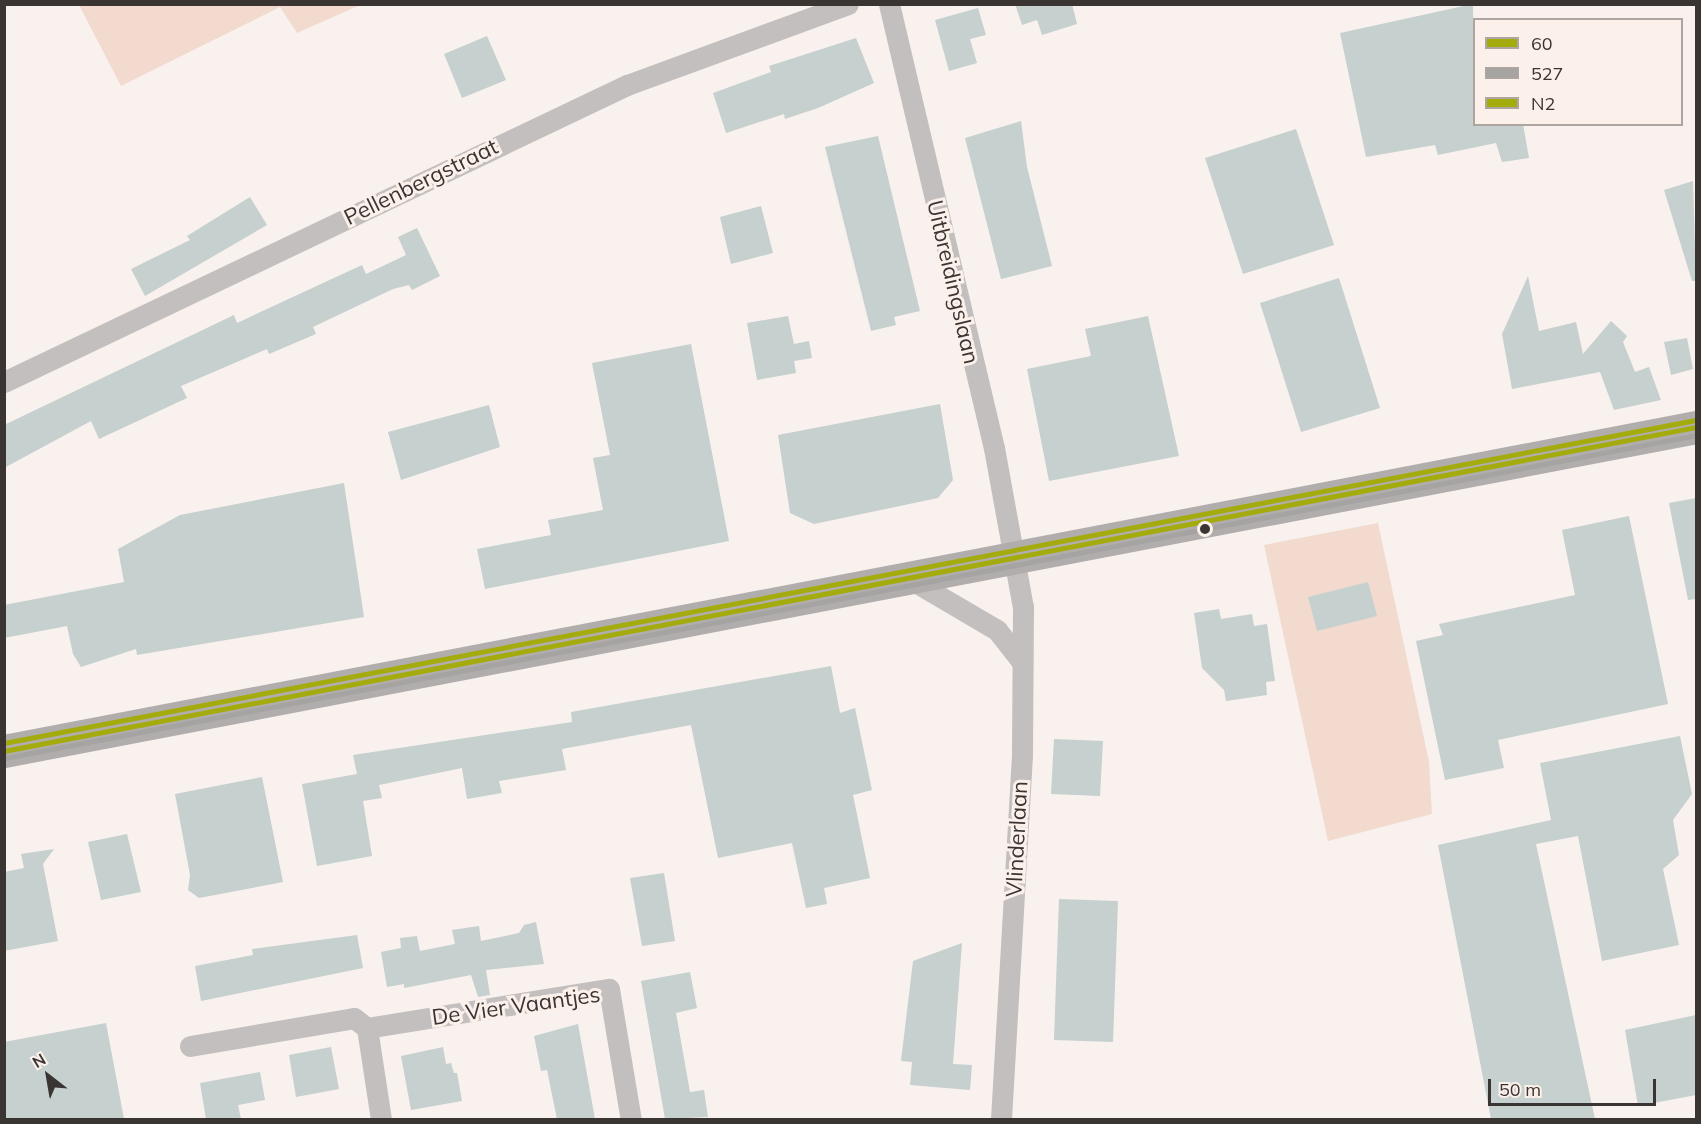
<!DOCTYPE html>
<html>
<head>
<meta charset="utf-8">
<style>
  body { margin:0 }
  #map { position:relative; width:1701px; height:1124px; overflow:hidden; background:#f8f1ee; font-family:Mulish,sans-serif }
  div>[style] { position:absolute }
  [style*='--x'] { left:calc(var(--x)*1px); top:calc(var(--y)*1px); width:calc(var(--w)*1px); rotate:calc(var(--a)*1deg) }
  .green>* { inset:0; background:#f2dacf }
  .building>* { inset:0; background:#c5d0cf }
  .minor>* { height:21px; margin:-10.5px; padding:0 10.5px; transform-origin:10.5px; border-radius:10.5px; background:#c2bfbe }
  .primary>* { height:33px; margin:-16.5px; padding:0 16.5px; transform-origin:16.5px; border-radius:16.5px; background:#b1adac }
  .bus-1>* { height:4.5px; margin:-2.25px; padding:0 2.25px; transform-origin:2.25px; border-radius:2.25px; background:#a4ac0d }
  .bus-2>* { height:4.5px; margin:-2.25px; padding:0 2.25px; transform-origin:2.25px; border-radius:2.25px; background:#a6a4a3 }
  .bus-3>* { height:4.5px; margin:-2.25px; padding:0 2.25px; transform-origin:2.25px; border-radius:2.25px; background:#a4ac0d }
  .dots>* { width:16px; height:16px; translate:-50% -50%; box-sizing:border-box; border:3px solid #fcf0ea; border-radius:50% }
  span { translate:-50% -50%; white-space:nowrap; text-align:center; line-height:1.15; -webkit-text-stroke:6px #fcf0ea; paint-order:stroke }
  .street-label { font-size:22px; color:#3a3533 }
  .frame { position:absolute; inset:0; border:6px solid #3a3533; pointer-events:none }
  .legend { position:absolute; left:1473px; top:18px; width:210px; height:108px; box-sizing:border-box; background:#fcf0ea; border:2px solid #aea5a1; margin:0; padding:8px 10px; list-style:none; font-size:18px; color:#3a3533 }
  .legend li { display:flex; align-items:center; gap:12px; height:30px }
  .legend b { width:30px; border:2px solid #aea5a1 }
  .north { position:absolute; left:18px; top:1046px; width:60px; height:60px; -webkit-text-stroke:4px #fcf0ea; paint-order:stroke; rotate:329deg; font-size:16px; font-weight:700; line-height:24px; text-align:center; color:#3a3533 }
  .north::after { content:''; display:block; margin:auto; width:21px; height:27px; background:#3a3533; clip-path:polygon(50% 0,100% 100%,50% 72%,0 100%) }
  .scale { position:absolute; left:1488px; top:1079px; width:168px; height:27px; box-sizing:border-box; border:3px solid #3a3533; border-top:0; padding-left:8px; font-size:18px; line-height:21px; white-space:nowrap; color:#3a3533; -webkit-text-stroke:4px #fcf0ea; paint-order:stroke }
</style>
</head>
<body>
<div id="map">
  <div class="green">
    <i style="clip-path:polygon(79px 5px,360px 5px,297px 33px,280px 7px,121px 86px)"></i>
    <i style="clip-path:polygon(1378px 523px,1429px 762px,1432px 814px,1328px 841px,1264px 545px)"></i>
  </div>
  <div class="building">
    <i style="clip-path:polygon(1015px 4px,1072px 4px,1077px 24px,1042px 35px,1037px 20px,1022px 25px)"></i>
    <i style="clip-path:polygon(1473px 4px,1474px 124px,1523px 124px,1529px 158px,1502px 162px,1496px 143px,1438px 155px,1435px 145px,1366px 157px,1340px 33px)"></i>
    <i style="clip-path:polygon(978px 8px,986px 35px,970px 39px,977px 63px,949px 71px,935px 20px)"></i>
    <i style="clip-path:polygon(487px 36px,506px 80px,462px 98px,444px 54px)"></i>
    <i style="clip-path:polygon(856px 38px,874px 83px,818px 108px,785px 119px,784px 114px,726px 133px,713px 93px,771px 72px,769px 66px)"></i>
    <i style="clip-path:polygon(1021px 121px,1027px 167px,1052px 266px,1001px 279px,965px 138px)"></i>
    <i style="clip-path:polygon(1296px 129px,1334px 245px,1243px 274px,1205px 158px)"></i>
    <i style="clip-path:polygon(878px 136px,920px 311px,894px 317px,896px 325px,871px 331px,825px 147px)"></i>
    <i style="clip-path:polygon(1693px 181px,1696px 281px,1692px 281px,1664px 190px)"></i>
    <i style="clip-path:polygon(250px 197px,267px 225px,145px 296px,131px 269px,190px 240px,187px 236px)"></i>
    <i style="clip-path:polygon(761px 206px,773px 253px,731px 264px,720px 217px)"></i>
    <i style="clip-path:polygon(417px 228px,440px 276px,412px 290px,409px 285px,393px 289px,313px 327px,316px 334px,269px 354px,267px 349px,181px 386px,187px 398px,99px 439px,91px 421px,4px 468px,4px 425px,234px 315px,237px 323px,362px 265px,366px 274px,406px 255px,398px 237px)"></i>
    <i style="clip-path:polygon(1528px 276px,1539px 331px,1576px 322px,1583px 354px,1611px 321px,1627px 336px,1623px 342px,1635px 372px,1649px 367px,1661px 400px,1614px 410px,1600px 372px,1512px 389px,1502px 334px)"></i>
    <i style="clip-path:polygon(1339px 278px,1380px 408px,1301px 432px,1260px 303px)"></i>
    <i style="clip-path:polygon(788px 316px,794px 344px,809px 341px,812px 358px,794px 361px,796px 373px,757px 380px,747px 323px)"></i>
    <i style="clip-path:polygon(1148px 316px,1179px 456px,1049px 481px,1027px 369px,1091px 356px,1085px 329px)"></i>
    <i style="clip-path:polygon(1687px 338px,1693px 369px,1671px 375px,1664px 342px)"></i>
    <i style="clip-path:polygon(691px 344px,729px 541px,485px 589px,477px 549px,551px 535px,548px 520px,603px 510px,593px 458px,610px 455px,592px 363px)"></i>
    <i style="clip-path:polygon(940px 404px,953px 480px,938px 498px,814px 524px,790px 513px,778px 435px)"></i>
    <i style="clip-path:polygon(489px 405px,500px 447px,401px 480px,388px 432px)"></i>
    <i style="clip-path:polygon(344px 483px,364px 617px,137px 655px,136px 649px,81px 667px,73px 654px,67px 626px,4px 638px,4px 605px,124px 582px,118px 549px,180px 515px)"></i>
    <i style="clip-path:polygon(1696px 498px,1696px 599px,1688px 600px,1669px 503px)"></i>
    <i style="clip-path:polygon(1629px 516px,1668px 704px,1498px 740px,1504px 768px,1445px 780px,1416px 641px,1443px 635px,1439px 624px,1575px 595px,1562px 530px)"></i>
    <i style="clip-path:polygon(1368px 582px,1377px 616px,1317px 631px,1308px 597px)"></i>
    <i style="clip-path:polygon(1219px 609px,1221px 619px,1252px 614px,1254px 626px,1267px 624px,1275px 681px,1266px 682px,1267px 695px,1226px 701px,1224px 690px,1202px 668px,1194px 613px)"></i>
    <i style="clip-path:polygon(831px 666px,840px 713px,855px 708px,872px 790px,853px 795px,870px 878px,824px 888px,827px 904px,806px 908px,792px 843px,718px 858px,691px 725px,562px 749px,566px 770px,499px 781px,502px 793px,467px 799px,462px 768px,379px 785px,382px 798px,363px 801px,372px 856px,317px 866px,302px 784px,357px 774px,353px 755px,572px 722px,571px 712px)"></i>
    <i style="clip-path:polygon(1680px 736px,1692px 794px,1673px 820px,1679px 855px,1663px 869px,1679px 945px,1602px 961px,1578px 836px,1536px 844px,1595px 1119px,1491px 1119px,1438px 845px,1551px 820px,1540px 763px)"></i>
    <i style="clip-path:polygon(1054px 739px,1103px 741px,1100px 796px,1051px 794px)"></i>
    <i style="clip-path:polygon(262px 777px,283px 882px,199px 898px,188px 890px,190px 875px,175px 794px)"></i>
    <i style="clip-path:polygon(127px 834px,141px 892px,101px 900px,88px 842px)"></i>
    <i style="clip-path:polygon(54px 849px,43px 864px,58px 941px,4px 951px,4px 872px,24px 868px,21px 854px)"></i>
    <i style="clip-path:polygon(664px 873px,675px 941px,642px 946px,630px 878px)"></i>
    <i style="clip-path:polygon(1059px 899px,1118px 901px,1113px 1042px,1054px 1040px)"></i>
    <i style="clip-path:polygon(536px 922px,544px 964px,486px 970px,490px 995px,478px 997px,471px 975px,404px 988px,404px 984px,387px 987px,381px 952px,401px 948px,400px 938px,417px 936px,420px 951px,455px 944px,452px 930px,479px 926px,481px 941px,519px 933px,524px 925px)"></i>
    <i style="clip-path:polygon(357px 935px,363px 968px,201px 1001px,195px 966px,253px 955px,252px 949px)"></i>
    <i style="clip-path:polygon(962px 943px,953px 1064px,972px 1065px,970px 1090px,910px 1085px,912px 1062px,901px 1061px,913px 961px)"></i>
    <i style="clip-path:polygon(690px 972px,697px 1008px,676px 1013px,690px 1092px,704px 1090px,708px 1117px,665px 1119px,641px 981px)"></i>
    <i style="clip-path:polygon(1696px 1015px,1696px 1095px,1638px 1106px,1625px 1030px)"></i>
    <i style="clip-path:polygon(106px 1023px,124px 1119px,4px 1119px,4px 1042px)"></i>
    <i style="clip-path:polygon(578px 1024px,595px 1119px,557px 1119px,547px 1070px,541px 1071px,534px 1036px)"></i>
    <i style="clip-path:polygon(331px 1047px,339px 1089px,296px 1097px,289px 1055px)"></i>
    <i style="clip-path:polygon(443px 1047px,446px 1064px,451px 1063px,454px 1073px,457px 1073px,462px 1101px,411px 1110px,401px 1056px)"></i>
    <i style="clip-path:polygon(260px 1072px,265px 1100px,238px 1105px,241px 1119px,206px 1119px,200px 1083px)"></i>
  </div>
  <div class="minor">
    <i style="--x:889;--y:4;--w:456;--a:76.7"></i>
    <i style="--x:994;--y:448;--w:162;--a:79.7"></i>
    <i style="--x:1023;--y:607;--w:148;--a:90.4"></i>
    <i style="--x:1022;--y:755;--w:366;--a:93.3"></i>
    <i style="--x:4;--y:382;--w:690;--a:-25.49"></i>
    <i style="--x:627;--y:85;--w:235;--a:-20.1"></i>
    <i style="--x:910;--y:579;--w:101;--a:30.4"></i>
    <i style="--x:997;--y:630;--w:41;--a:52"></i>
    <i style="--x:367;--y:1028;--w:245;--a:-9.2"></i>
    <i style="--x:609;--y:989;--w:133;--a:80.5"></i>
    <i style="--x:190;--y:1046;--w:166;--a:-9.7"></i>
    <i style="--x:354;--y:1018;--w:16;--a:38"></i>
    <i style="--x:367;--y:1028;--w:93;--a:81.3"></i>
  </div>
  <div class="primary">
    <i style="--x:4;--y:751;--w:1723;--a:-10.84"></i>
  </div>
  <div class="bus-1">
    <i style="--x:4;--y:751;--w:1723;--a:-10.84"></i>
  </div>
  <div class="bus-2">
    <i style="--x:5;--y:758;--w:1722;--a:-10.81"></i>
  </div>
  <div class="bus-3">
    <i style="--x:4;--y:743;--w:1722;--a:-10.81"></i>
  </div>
  <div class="dots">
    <i style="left:1205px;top:529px;background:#3a3533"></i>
  </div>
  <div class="street-label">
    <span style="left:421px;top:182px;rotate:-26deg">Pellenbergstraat</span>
    <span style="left:953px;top:282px;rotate:77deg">Uitbreidingslaan</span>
    <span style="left:1017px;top:839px;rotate:-87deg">Vlinderlaan</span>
    <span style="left:516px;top:1006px;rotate:-8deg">De Vier Vaantjes</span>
  </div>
  <div class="frame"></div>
  <ul class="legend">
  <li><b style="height:8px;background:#a4ac0d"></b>60</li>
  <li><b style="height:8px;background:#a6a4a3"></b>527</li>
  <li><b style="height:8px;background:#a4ac0d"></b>N2</li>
  </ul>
  <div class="north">N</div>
  <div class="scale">50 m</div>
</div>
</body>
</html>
